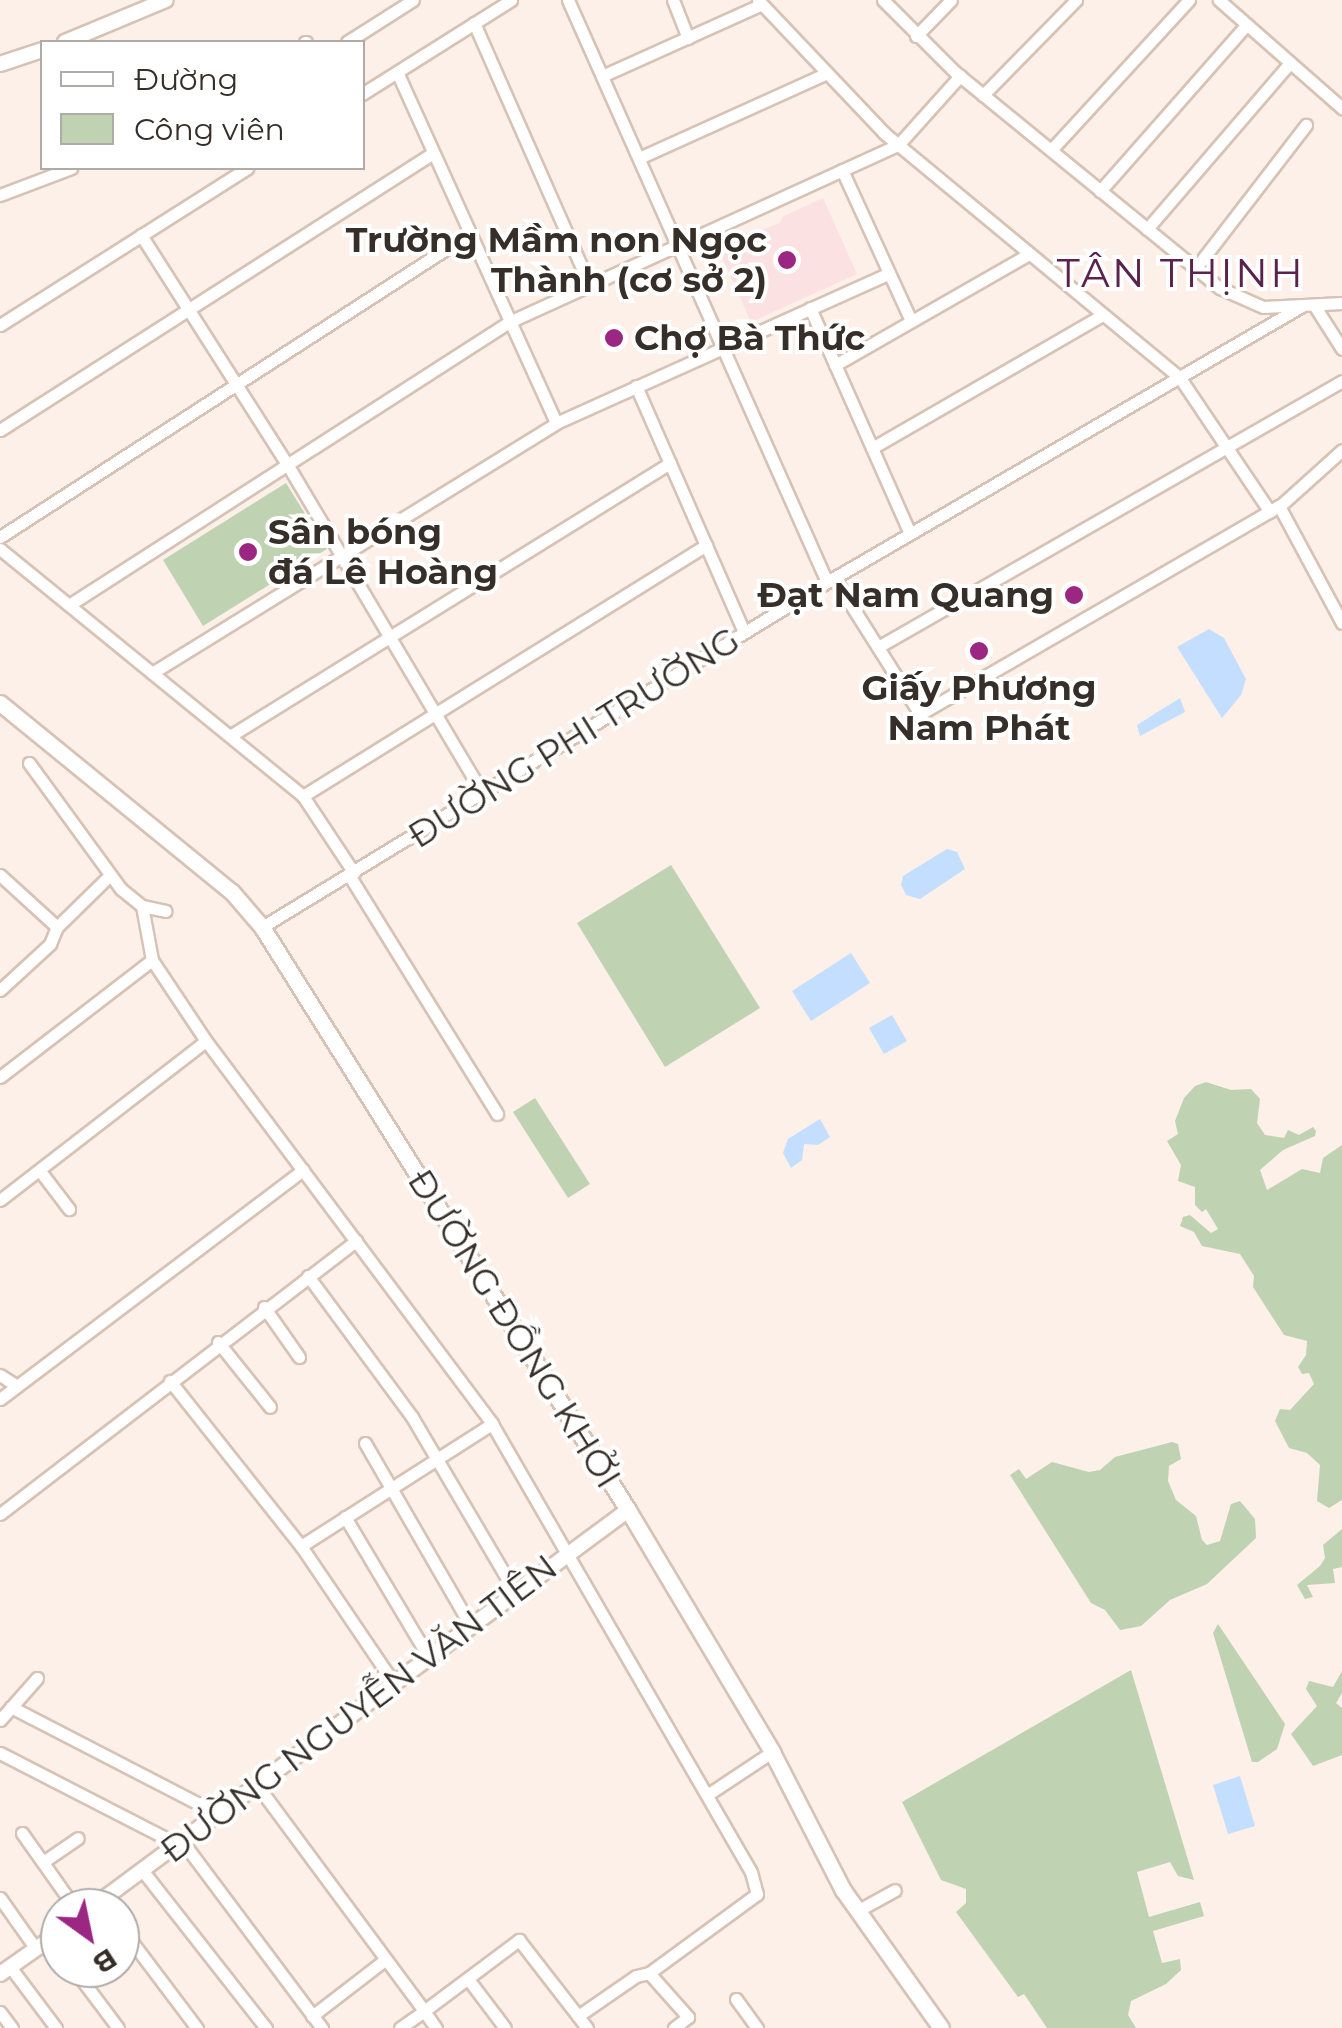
<!DOCTYPE html>
<html>
<head>
<meta charset="utf-8">
<style>
  body { margin:0 }
  #map { position:relative; width:1342px; height:2028px; overflow:hidden; background:#fcf0e8; font-family:Montserrat,sans-serif }
  div>[style] { position:absolute }
  [style*='--x'] { left:calc(var(--x)*1px); top:calc(var(--y)*1px); width:calc(var(--w)*1px); rotate:calc(var(--a)*1deg) }
  .education>* { inset:0; background:#fce1e2 }
  .green>* { inset:0; background:#bfd2b1 }
  .water>* { inset:0; background:#c3defe }
  .roads { filter:drop-shadow(2px 0 #d6c3b5) drop-shadow(-2px 0 #d6c3b5) drop-shadow(0 2px #d6c3b5) drop-shadow(0 -2px #d6c3b5) }
  .minor>* { height:11px; margin:-5.5px; padding:0 5.5px; transform-origin:5.5px; border-radius:5.5px; background:#fff }
  .tertiary>* { height:14px; margin:-7px; padding:0 7px; transform-origin:7px; border-radius:7px; background:#fff }
  .secondary>* { height:15px; margin:-7.5px; padding:0 7.5px; transform-origin:7.5px; border-radius:7.5px; background:#fff }
  .dots>* { width:28px; height:28px; translate:-50% -50%; box-sizing:border-box; border:5px solid #fff; border-radius:50% }
  span { translate:-50% -50%; white-space:nowrap; text-align:center; line-height:1.15; -webkit-text-stroke:8px #fff; paint-order:stroke }
  .poi-label { font-size:35px; color:#362e29; font-weight:700 }
  .right { translate:-100% -50%; text-align:right }
  .left { translate:0 -50%; text-align:left }
  .street-label { font-size:35px; color:#362e29 }
  .quarter-label { font-size:40px; color:#5b224d; letter-spacing:2.5px }
  .legend { position:absolute; left:40px; top:40px; width:325px; height:130px; box-sizing:border-box; background:#fff; border:2px solid #afaba9; margin:0; padding:12px 18px; list-style:none; font-size:30px; color:#362e29 }
  .legend li { display:flex; align-items:center; gap:20px; height:50px }
  .legend b { width:50px; border:2px solid #afaba9 }
  .north { position:absolute; left:40px; top:1888px; width:100px; height:100px; box-sizing:border-box; background:#fff; border:2px solid #afaba9; border-radius:50%; rotate:147deg; font-size:28px; font-weight:700; line-height:40px; text-align:center; color:#362e29 }
  .north::after { content:''; display:block; margin:auto; width:35px; height:45px; background:#9b2783; clip-path:polygon(50% 0,100% 100%,50% 72%,0 100%) }
</style>
</head>
<body>
<div id="map">
  <div class="education">
    <i style="clip-path:polygon(823px 198px,857px 274px,751px 322px,717px 246px,780px 223px,782px 217px)"></i>
  </div>
  <div class="green">
    <i style="clip-path:polygon(286px 483px,327px 549px,203px 626px,163px 560px)"></i>
    <i style="clip-path:polygon(671px 865px,760px 1008px,665px 1067px,577px 923px)"></i>
    <i style="clip-path:polygon(1206px 1082px,1231px 1090px,1251px 1089px,1260px 1099px,1257px 1123px,1265px 1135px,1284px 1138px,1288px 1130px,1299px 1135px,1313px 1127px,1316px 1131px,1315px 1136px,1283px 1150px,1260px 1170px,1267px 1190px,1302px 1169px,1320px 1173px,1323px 1158px,1342px 1145px,1342px 1500px,1329px 1508px,1317px 1501px,1320px 1465px,1307px 1453px,1289px 1448px,1275px 1421px,1280px 1409px,1290px 1410px,1314px 1384px,1309px 1373px,1302px 1374px,1298px 1367px,1306px 1355px,1307px 1341px,1284px 1335px,1253px 1287px,1254px 1276px,1240px 1254px,1202px 1246px,1194px 1232px,1180px 1226px,1183px 1217px,1190px 1215px,1211px 1233px,1218px 1229px,1206px 1209px,1202px 1212px,1195px 1205px,1195px 1187px,1178px 1181px,1181px 1165px,1167px 1141px,1178px 1134px,1175px 1121px,1184px 1098px,1195px 1086px)"></i>
    <i style="clip-path:polygon(535px 1098px,590px 1184px,568px 1198px,513px 1112px)"></i>
    <i style="clip-path:polygon(1172px 1442px,1178px 1444px,1181px 1459px,1169px 1466px,1168px 1481px,1176px 1500px,1196px 1516px,1202px 1540px,1207px 1545px,1220px 1541px,1231px 1504px,1240px 1501px,1255px 1519px,1256px 1538px,1207px 1584px,1170px 1600px,1141px 1626px,1120px 1630px,1105px 1610px,1091px 1603px,1010px 1475px,1019px 1469px,1026px 1479px,1052px 1462px,1089px 1472px,1100px 1470px,1115px 1457px)"></i>
    <i style="clip-path:polygon(1342px 1529px,1342px 1567px,1333px 1569px,1335px 1583px,1307px 1585px,1313px 1597px,1305px 1599px,1297px 1585px,1320px 1566px,1325px 1558px,1323px 1545px)"></i>
    <i style="clip-path:polygon(1218px 1624px,1285px 1724px,1277px 1749px,1258px 1762px,1252px 1762px,1213px 1633px)"></i>
    <i style="clip-path:polygon(1131px 1670px,1194px 1880px,1178px 1876px,1170px 1862px,1137px 1872px,1149px 1917px,1200px 1902px,1204px 1916px,1153px 1931px,1162px 1963px,1180px 1959px,1181px 1970px,1166px 1984px,1131px 2001px,1128px 2015px,1136px 2028px,1047px 2028px,1024px 1994px,1018px 1997px,956px 1912px,966px 1903px,966px 1889px,941px 1880px,902px 1802px)"></i>
    <i style="clip-path:polygon(1342px 1671px,1342px 1693px,1336px 1703px,1342px 1708px,1342px 1755px,1313px 1766px,1291px 1734px,1317px 1706px,1306px 1689px,1309px 1681px,1333px 1687px)"></i>
  </div>
  <div class="water">
    <i style="clip-path:polygon(1209px 629px,1224px 638px,1246px 679px,1241px 695px,1222px 718px,1177px 647px)"></i>
    <i style="clip-path:polygon(1180px 698px,1185px 712px,1140px 736px,1137px 725px)"></i>
    <i style="clip-path:polygon(947px 849px,957px 852px,965px 869px,920px 899px,906px 895px,901px 885px,903px 876px)"></i>
    <i style="clip-path:polygon(851px 953px,870px 983px,811px 1021px,792px 991px)"></i>
    <i style="clip-path:polygon(892px 1015px,907px 1041px,884px 1054px,869px 1028px)"></i>
    <i style="clip-path:polygon(820px 1119px,830px 1137px,818px 1145px,804px 1144px,802px 1160px,791px 1168px,783px 1153px,788px 1139px)"></i>
    <i style="clip-path:polygon(1240px 1776px,1255px 1826px,1228px 1834px,1213px 1785px)"></i>
  </div>
  <div class="roads">
    <div class="minor">
      <i style="--x:568;--y:0;--w:637;--a:66.01"></i>
      <i style="--x:673;--y:0;--w:41;--a:68.5"></i>
      <i style="--x:758;--y:0;--w:183;--a:46.5"></i>
      <i style="--x:884;--y:133;--w:384;--a:39.6"></i>
      <i style="--x:1180;--y:378;--w:161;--a:56.1"></i>
      <i style="--x:883;--y:0;--w:102;--a:45"></i>
      <i style="--x:955;--y:72;--w:342;--a:39.2"></i>
      <i style="--x:1220;--y:288;--w:47;--a:23.8"></i>
      <i style="--x:1263;--y:307;--w:79;--a:-2.9"></i>
      <i style="--x:1219;--y:0;--w:164;--a:41.3"></i>
      <i style="--x:474;--y:23;--w:285;--a:66.2"></i>
      <i style="--x:916;--y:36;--w:50;--a:-45.8"></i>
      <i style="--x:305;--y:42;--w:1;--a:0"></i>
      <i style="--x:347;--y:42;--w:78;--a:-32.5"></i>
      <i style="--x:397;--y:72;--w:385;--a:65.6"></i>
      <i style="--x:602;--y:76;--w:175;--a:-24.2"></i>
      <i style="--x:362;--y:94;--w:176;--a:-32.2"></i>
      <i style="--x:983;--y:95;--w:133;--a:-45.6"></i>
      <i style="--x:1051;--y:150;--w:204;--a:-47.4"></i>
      <i style="--x:639;--y:158;--w:204;--a:-24.3"></i>
      <i style="--x:842;--y:170;--w:166;--a:65.4"></i>
      <i style="--x:1100;--y:191;--w:222;--a:-48.6"></i>
      <i style="--x:0;--y:195;--w:76;--a:-20.8"></i>
      <i style="--x:1147;--y:229;--w:219;--a:-49.3"></i>
      <i style="--x:141;--y:235;--w:272;--a:57.5"></i>
      <i style="--x:287;--y:464;--w:382;--a:59.3"></i>
      <i style="--x:1195;--y:269;--w:182;--a:-52.4"></i>
      <i style="--x:1314;--y:305;--w:52;--a:57.5"></i>
      <i style="--x:810;--y:308;--w:247;--a:66.1"></i>
      <i style="--x:0;--y:325;--w:293;--a:-32.4"></i>
      <i style="--x:835;--y:365;--w:224;--a:-29.8"></i>
      <i style="--x:636;--y:386;--w:269;--a:66.3"></i>
      <i style="--x:0;--y:430;--w:514;--a:-32.61"></i>
      <i style="--x:872;--y:448;--w:266;--a:-30"></i>
      <i style="--x:1279;--y:506;--w:133;--a:61.7"></i>
      <i style="--x:0;--y:537;--w:558;--a:-32.86"></i>
      <i style="--x:0;--y:549;--w:391;--a:39.2"></i>
      <i style="--x:303;--y:796;--w:92;--a:56.5"></i>
      <i style="--x:834;--y:578;--w:161;--a:57.7"></i>
      <i style="--x:920;--y:714;--w:417;--a:-30.1"></i>
      <i style="--x:1281;--y:505;--w:82;--a:-42"></i>
      <i style="--x:69;--y:605;--w:523;--a:-32.75"></i>
      <i style="--x:509;--y:322;--w:427;--a:-24.5"></i>
      <i style="--x:898;--y:145;--w:93;--a:-48.1"></i>
      <i style="--x:878;--y:647;--w:535;--a:-29.82"></i>
      <i style="--x:152;--y:673;--w:475;--a:-31.7"></i>
      <i style="--x:556;--y:423;--w:365;--a:-24.2"></i>
      <i style="--x:230;--y:736;--w:518;--a:-31.82"></i>
      <i style="--x:29;--y:763;--w:156;--a:53.9"></i>
      <i style="--x:121;--y:889;--w:27;--a:39"></i>
      <i style="--x:142;--y:906;--w:24;--a:12"></i>
      <i style="--x:303;--y:796;--w:475;--a:-31.9"></i>
      <i style="--x:0;--y:875;--w:77;--a:42.4"></i>
      <i style="--x:349;--y:875;--w:281;--a:58.2"></i>
      <i style="--x:142;--y:906;--w:55;--a:79.5"></i>
      <i style="--x:152;--y:960;--w:97;--a:56.3"></i>
      <i style="--x:206;--y:1041;--w:478;--a:53.2"></i>
      <i style="--x:492;--y:1424;--w:517;--a:59.97"></i>
      <i style="--x:751;--y:1872;--w:23;--a:75"></i>
      <i style="--x:757;--y:1894;--w:134;--a:143.8"></i>
      <i style="--x:262;--y:927;--w:662;--a:-31.41"></i>
      <i style="--x:827;--y:582;--w:547;--a:-30.17"></i>
      <i style="--x:0;--y:990;--w:68;--a:-42.6"></i>
      <i style="--x:50;--y:944;--w:18;--a:-68"></i>
      <i style="--x:57;--y:927;--w:73;--a:-44.4"></i>
      <i style="--x:0;--y:1077;--w:192;--a:-37.6"></i>
      <i style="--x:40;--y:1171;--w:48;--a:52.7"></i>
      <i style="--x:0;--y:1200;--w:260;--a:-37.7"></i>
      <i style="--x:308;--y:1276;--w:175;--a:53.6"></i>
      <i style="--x:412;--y:1417;--w:203;--a:59.5"></i>
      <i style="--x:264;--y:1307;--w:61;--a:55"></i>
      <i style="--x:218;--y:1342;--w:83;--a:51.3"></i>
      <i style="--x:0;--y:1375;--w:20;--a:33"></i>
      <i style="--x:170;--y:1381;--w:211;--a:51.6"></i>
      <i style="--x:301;--y:1546;--w:164;--a:55.9"></i>
      <i style="--x:0;--y:1399;--w:380;--a:-37.1"></i>
      <i style="--x:365;--y:1443;--w:210;--a:60"></i>
      <i style="--x:0;--y:1514;--w:449;--a:-37.5"></i>
      <i style="--x:345;--y:1517;--w:162;--a:59.2"></i>
      <i style="--x:301;--y:1546;--w:227;--a:-32.6"></i>
      <i style="--x:11;--y:1707;--w:233;--a:27.3"></i>
      <i style="--x:0;--y:1720;--w:56;--a:-48.6"></i>
      <i style="--x:0;--y:1753;--w:199;--a:27.2"></i>
      <i style="--x:257;--y:1785;--w:281;--a:53.5"></i>
      <i style="--x:424;--y:2011;--w:119;--a:-36.8"></i>
      <i style="--x:519;--y:1940;--w:96;--a:52.2"></i>
      <i style="--x:707;--y:1795;--w:78;--a:-33.5"></i>
      <i style="--x:22;--y:1833;--w:92;--a:54.8"></i>
      <i style="--x:182;--y:1841;--w:234;--a:53.2"></i>
      <i style="--x:43;--y:1862;--w:42;--a:-34.4"></i>
      <i style="--x:142;--y:1870;--w:201;--a:51.9"></i>
      <i style="--x:0;--y:1898;--w:62;--a:54.8"></i>
      <i style="--x:857;--y:1911;--w:43;--a:-28.9"></i>
      <i style="--x:120;--y:1926;--w:128;--a:53"></i>
      <i style="--x:11;--y:1968;--w:75;--a:53.1"></i>
      <i style="--x:73;--y:1968;--w:75;--a:53.1"></i>
      <i style="--x:468;--y:1979;--w:61;--a:52.9"></i>
      <i style="--x:736;--y:1999;--w:36;--a:54"></i>
      <i style="--x:0;--y:2012;--w:20;--a:53"></i>
      <i style="--x:312;--y:2016;--w:93;--a:-37.6"></i>
      <i style="--x:400;--y:2028;--w:29;--a:-35"></i>
      <i style="--x:424;--y:2011;--w:21;--a:55"></i>
      <i style="--x:587;--y:2028;--w:15;--a:-127"></i>
      <i style="--x:578;--y:2016;--w:70;--a:-34.6"></i>
      <i style="--x:636;--y:1976;--w:13;--a:-13"></i>
      <i style="--x:649;--y:1973;--w:59;--a:48.4"></i>
      <i style="--x:688;--y:2017;--w:18;--a:142"></i>
    </div>
    <div class="tertiary">
      <i style="--x:65;--y:42;--w:109;--a:-22.6"></i>
      <i style="--x:0;--y:64;--w:44;--a:-18.4"></i>
      <i style="--x:91;--y:1908;--w:668;--a:-36.54"></i>
      <i style="--x:0;--y:1974;--w:73;--a:-35"></i>
    </div>
    <div class="secondary">
      <i style="--x:0;--y:703;--w:299;--a:39.2"></i>
      <i style="--x:232;--y:892;--w:46;--a:49.4"></i>
      <i style="--x:262;--y:927;--w:688;--a:57.88"></i>
      <i style="--x:628;--y:1510;--w:282;--a:59.2"></i>
      <i style="--x:772;--y:1752;--w:155;--a:62.8"></i>
      <i style="--x:843;--y:1890;--w:169;--a:54.6"></i>
    </div>
  </div>
  <div class="dots">
    <i style="left:787px;top:260px;background:#9b2783"></i>
    <i style="left:614px;top:338px;background:#9b2783"></i>
    <i style="left:248px;top:552px;background:#9b2783"></i>
    <i style="left:1074px;top:595px;background:#9b2783"></i>
    <i style="left:979px;top:651px;background:#9b2783"></i>
  </div>
  <div class="poi-label">
    <span class="right" style="left:767px;top:260px">Trường Mầm non Ngọc<br>Thành (cơ sở 2)</span>
    <span class="left" style="left:634px;top:338px">Chợ Bà Thức</span>
    <span class="left" style="left:268px;top:552px">Sân bóng<br>đá Lê Hoàng</span>
    <span class="right" style="left:1054px;top:595px">Đạt Nam Quang</span>
    <span style="left:979px;top:708px">Giấy Phương<br>Nam Phát</span>
  </div>
  <div class="street-label">
    <span style="left:574px;top:738px;rotate:-32deg">ĐƯỜNG PHI TRƯỜNG</span>
    <span style="left:514px;top:1329px;rotate:58deg">ĐƯỜNG ĐỒNG KHỞI</span>
    <span style="left:359px;top:1709px;rotate:-37deg">ĐƯỜNG NGUYỄN VĂN TIÊN</span>
  </div>
  <div class="quarter-label">
    <span style="left:1181px;top:273px">TÂN THỊNH</span>
  </div>
  <ul class="legend">
  <li><b style="height:12px;background:#fff"></b>Đường</li>
  <li><b style="height:28px;background:#bfd2b1"></b>Công viên</li>
  </ul>
  <div class="north">B</div>
</div>
</body>
</html>
